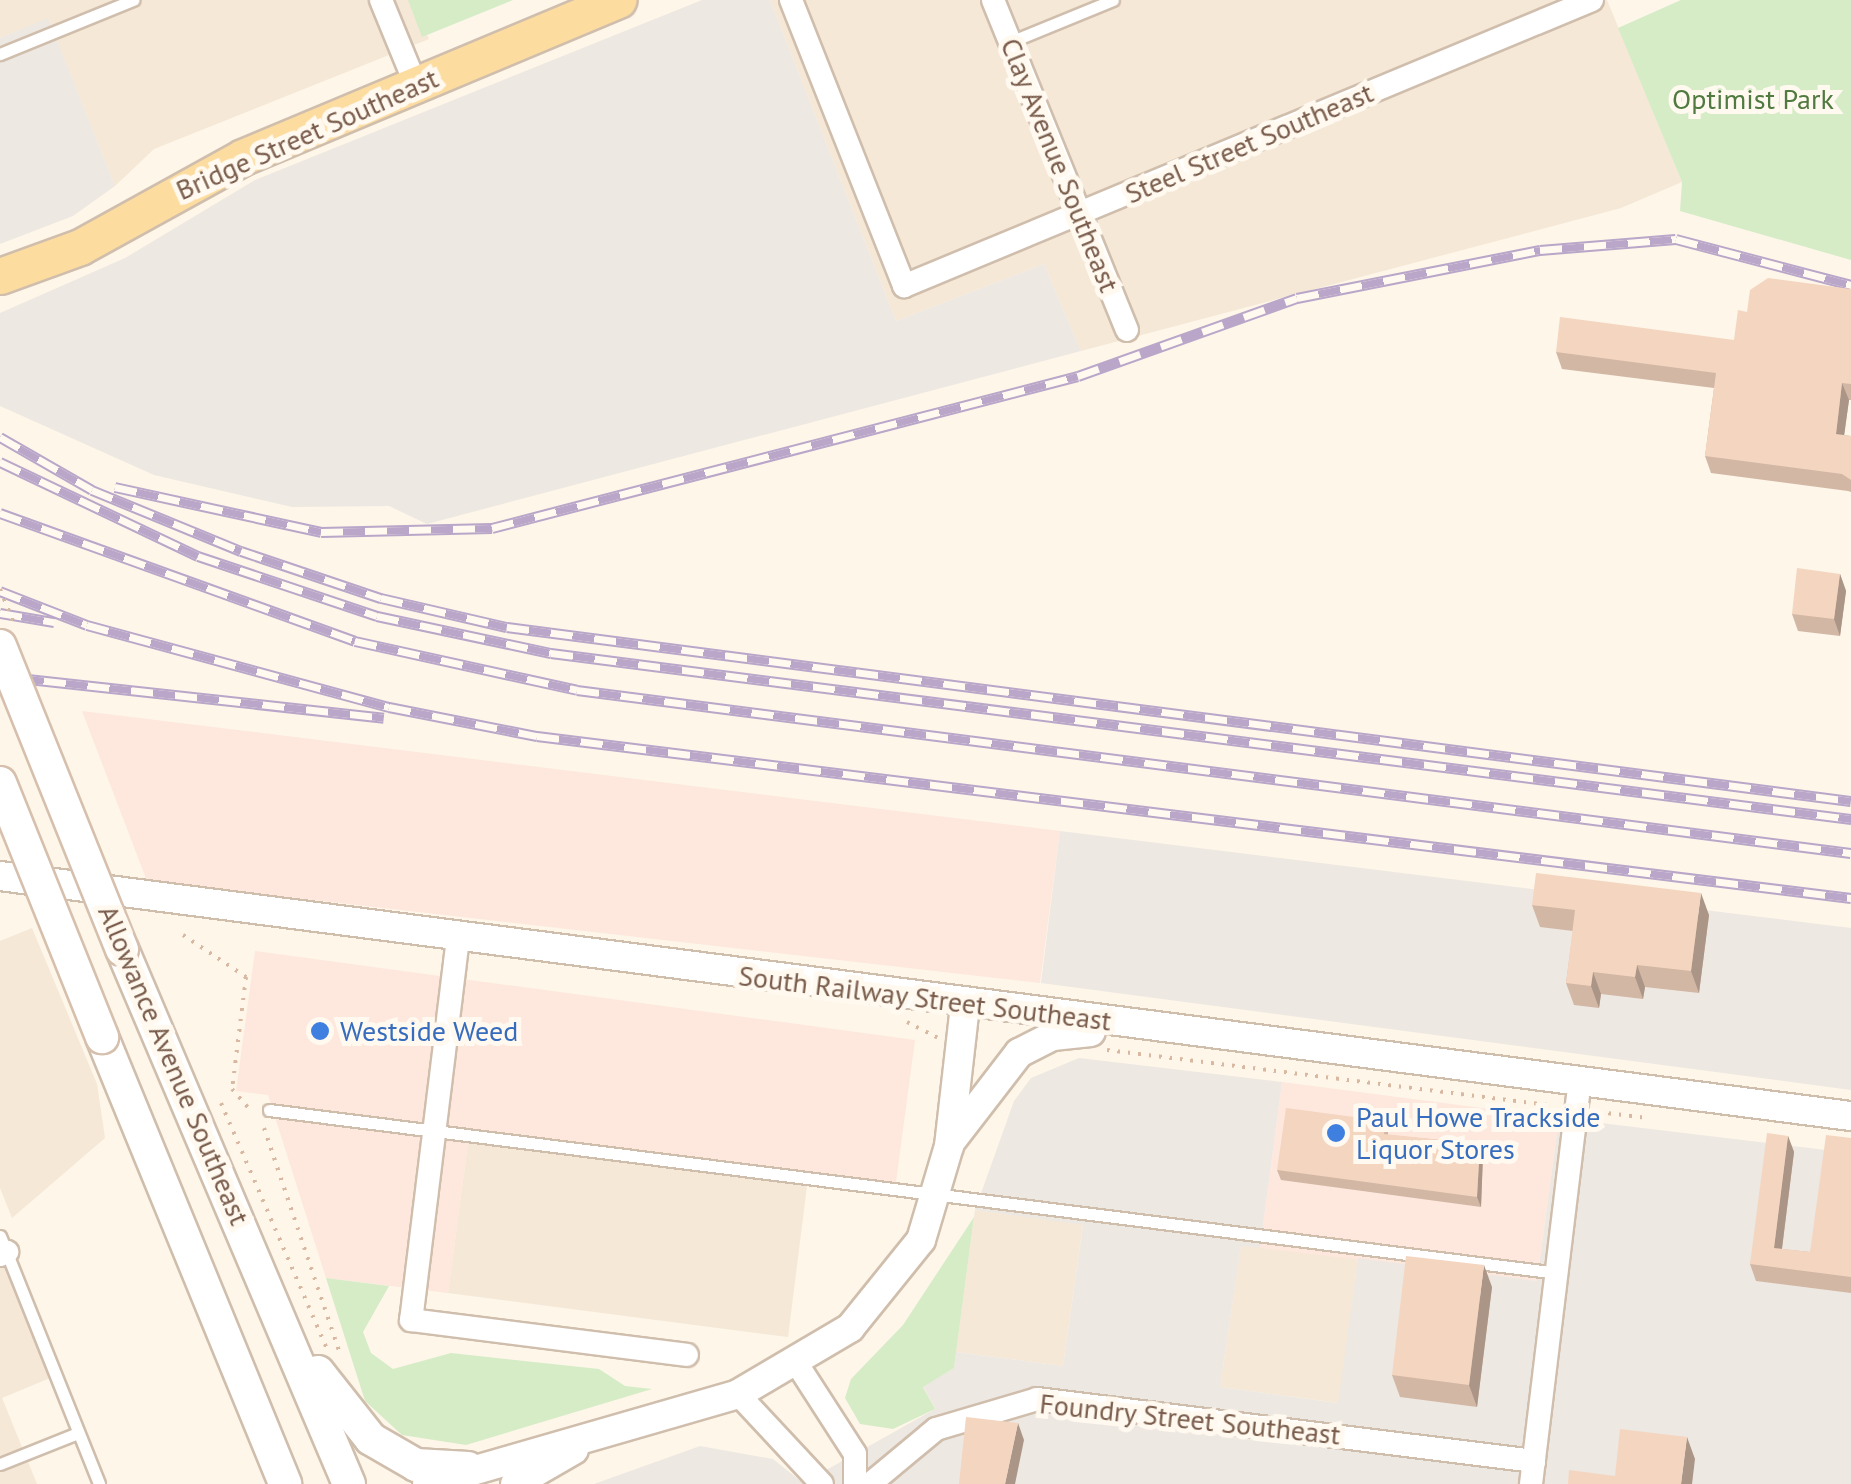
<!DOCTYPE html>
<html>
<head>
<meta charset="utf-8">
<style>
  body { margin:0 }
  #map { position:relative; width:1851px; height:1484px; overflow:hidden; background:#fdf6e9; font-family:"PT Sans",sans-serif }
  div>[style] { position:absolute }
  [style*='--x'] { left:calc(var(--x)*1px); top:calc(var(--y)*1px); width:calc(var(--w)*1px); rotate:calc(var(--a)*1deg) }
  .residential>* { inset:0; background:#f5e8d7 }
  .commercial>* { inset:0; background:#fee7dd }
  .industrial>* { inset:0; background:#eee8e2 }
  .green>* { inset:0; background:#d5ecc6 }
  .path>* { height:4px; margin-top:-2px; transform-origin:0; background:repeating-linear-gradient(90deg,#d9b8a2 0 2.5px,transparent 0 10.5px) }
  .roads { filter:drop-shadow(2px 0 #d0bead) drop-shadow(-2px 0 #d0bead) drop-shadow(0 2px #d0bead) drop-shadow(0 -2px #d0bead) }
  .service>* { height:11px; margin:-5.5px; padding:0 5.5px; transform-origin:5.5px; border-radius:5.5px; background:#fff }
  .minor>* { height:22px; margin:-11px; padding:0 11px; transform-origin:11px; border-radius:11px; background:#fff }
  .tertiary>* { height:28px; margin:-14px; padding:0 14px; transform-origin:14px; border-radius:14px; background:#fff }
  .secondary>* { height:32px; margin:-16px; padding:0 16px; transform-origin:16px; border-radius:16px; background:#fff }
  .primary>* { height:35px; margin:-17.5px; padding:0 17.5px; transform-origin:17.5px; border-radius:17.5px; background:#fddca0 }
  .rail>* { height:11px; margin-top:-5.5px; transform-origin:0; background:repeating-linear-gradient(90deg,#fff9f0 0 22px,#b9a6c9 0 44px); box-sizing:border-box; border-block:2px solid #b9a6c9 }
  .path-bridge>* { height:4px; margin-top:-2px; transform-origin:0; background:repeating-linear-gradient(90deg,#d9b8a2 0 2.5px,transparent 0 10.5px) }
  .bridges { filter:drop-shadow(2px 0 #d6c0ad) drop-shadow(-2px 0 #d6c0ad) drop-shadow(0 2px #d6c0ad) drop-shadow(0 -2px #d6c0ad) }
  .secondary-bridge>* { height:32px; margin:-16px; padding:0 16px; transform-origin:16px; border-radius:16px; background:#fff }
  .wall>* { inset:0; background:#d2b7a5 }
  .shaded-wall>* { inset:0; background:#ab9586 }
  .building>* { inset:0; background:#f4d5c0 }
  .dots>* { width:28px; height:28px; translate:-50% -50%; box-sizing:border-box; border:5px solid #fff9f0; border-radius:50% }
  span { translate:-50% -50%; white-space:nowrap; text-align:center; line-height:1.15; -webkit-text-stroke:10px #fff9f0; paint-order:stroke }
  .park-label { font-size:28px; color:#507a40 }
  .street-label { font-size:28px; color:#795c4b }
  .shop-label { font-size:28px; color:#366cbe }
  .left { translate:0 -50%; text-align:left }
</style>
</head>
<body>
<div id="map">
  <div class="residential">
    <i style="clip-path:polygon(0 0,413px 0,429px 39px,154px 149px,115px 186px,48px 19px,0 38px)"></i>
    <i style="clip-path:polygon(770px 0,1607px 0,1682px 182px,1621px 208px,1081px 351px,1044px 264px,896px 321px)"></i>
    <i style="clip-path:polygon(32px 928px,97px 1084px,105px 1138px,12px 1218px,0 1188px,0 941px)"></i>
    <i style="clip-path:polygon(468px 1143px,807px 1186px,788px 1337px,448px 1293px)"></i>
    <i style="clip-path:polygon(975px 1210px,1083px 1224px,1063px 1366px,956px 1352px)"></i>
    <i style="clip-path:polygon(1241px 1245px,1358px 1258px,1339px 1403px,1220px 1387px)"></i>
    <i style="clip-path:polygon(0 1254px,50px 1378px,2px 1398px,37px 1484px,0 1484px)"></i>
  </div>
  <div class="commercial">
    <i style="clip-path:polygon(82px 711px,1060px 831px,1040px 983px,147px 881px)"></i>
    <i style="clip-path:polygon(255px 951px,915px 1040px,894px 1197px,468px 1143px,448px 1293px,326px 1278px,268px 1095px,236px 1091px)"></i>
    <i style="clip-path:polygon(1282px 1082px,1559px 1118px,1537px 1281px,1260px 1248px)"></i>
  </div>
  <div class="industrial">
    <i style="clip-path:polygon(702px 0,770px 0,896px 321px,1044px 264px,1081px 351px,427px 524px,389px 506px,292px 507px,154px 475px,0 406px,0 313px,125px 258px,255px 180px)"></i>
    <i style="clip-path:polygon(48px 18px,115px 186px,73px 216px,0 244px,0 38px)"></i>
    <i style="clip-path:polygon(1060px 831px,1851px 928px,1851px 1090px,1041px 983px)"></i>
    <i style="clip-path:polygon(1079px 1058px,1282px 1082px,1260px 1248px,1241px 1246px,1220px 1387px,1338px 1403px,1358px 1258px,1537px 1281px,1559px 1118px,1851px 1153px,1851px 1484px,594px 1484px,700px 1446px,773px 1459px,803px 1483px,935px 1409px,923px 1386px,954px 1368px,956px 1352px,1063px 1366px,1083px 1225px,975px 1210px,1014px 1101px,1031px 1078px)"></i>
  </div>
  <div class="green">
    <i style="clip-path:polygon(408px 0,513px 0,422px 37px)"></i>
    <i style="clip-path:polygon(1681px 0,1851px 0,1851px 260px,1680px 211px,1682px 182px,1618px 28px)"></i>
    <i style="clip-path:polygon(974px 1217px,954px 1368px,923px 1387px,935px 1409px,893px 1429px,860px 1424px,845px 1398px,851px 1379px,903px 1325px)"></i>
    <i style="clip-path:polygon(326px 1278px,389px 1286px,363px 1332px,371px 1353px,393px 1369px,451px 1353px,599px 1369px,625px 1386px,652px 1389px,466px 1445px,402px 1435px,365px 1401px)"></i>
  </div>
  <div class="path">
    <i style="--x:183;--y:935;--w:76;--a:33.7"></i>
    <i style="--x:246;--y:977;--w:113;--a:97.1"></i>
    <i style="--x:232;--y:1089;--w:30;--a:49"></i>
    <i style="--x:907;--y:1022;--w:34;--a:27"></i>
    <i style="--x:1107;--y:1050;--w:450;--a:7.1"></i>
    <i style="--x:221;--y:1103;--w:266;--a:66.7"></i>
    <i style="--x:1598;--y:1112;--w:50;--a:6.8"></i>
    <i style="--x:264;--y:1128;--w:235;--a:71.4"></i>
  </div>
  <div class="roads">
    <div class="service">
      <i style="--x:1010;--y:42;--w:111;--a:-22.2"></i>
      <i style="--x:0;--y:54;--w:144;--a:-22.1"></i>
      <i style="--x:269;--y:1110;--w:1298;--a:7.21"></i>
      <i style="--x:0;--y:1236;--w:267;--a:68.2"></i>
      <i style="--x:0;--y:1464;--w:84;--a:-21.7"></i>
    </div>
    <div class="minor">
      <i style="--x:381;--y:0;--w:90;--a:67.7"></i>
      <i style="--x:791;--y:0;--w:308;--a:68.4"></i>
      <i style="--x:904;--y:286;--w:745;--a:-22.57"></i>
      <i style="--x:993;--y:0;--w:356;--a:67.9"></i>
      <i style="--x:458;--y:938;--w:385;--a:97"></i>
      <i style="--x:411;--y:1320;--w:278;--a:7.2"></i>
      <i style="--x:0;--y:1255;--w:8;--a:-23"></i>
      <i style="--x:799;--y:1367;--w:103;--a:57.2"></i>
      <i style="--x:855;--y:1454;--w:30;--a:90"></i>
      <i style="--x:738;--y:1394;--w:123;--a:47"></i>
      <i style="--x:870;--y:1484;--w:86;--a:-39.8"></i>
      <i style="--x:936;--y:1429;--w:105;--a:-16.5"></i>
      <i style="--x:1037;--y:1399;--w:501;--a:7.11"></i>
      <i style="--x:1531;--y:1484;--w:406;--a:-83.1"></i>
    </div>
    <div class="tertiary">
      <i style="--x:0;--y:876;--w:1866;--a:7.39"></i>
      <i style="--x:952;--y:1140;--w:110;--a:-52.4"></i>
      <i style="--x:1019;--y:1053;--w:38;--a:-27"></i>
      <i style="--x:1053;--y:1036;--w:38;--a:-6"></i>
      <i style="--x:427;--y:1484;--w:324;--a:-16.1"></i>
      <i style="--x:738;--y:1394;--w:130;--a:-30.5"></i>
      <i style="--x:850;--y:1328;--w:113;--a:-51.1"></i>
      <i style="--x:921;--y:1240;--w:98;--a:-73.4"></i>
      <i style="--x:949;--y:1146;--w:142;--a:-83.5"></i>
      <i style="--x:515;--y:1484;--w:68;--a:-30"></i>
    </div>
    <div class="secondary">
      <i style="--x:122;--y:949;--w:581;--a:67.01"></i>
      <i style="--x:102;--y:1037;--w:483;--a:67.7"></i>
      <i style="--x:318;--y:1372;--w:85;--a:51.7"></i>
      <i style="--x:371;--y:1439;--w:52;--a:30"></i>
      <i style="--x:416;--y:1465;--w:52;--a:3.3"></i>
    </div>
    <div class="primary">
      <i style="--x:0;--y:276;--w:85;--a:-19.9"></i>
      <i style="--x:80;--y:247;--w:186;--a:-28.9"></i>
      <i style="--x:243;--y:157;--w:407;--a:-22.7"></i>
    </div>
  </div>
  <div class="rail">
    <i style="--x:0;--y:437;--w:106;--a:29.9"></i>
    <i style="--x:92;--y:490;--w:161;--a:22.3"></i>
    <i style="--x:241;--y:551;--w:148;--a:18.6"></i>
    <i style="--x:381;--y:598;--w:129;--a:13"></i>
    <i style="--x:507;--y:627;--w:1355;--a:7.38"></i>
    <i style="--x:0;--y:462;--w:219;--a:25.4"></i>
    <i style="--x:198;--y:556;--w:189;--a:18.5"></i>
    <i style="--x:377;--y:616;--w:178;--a:12"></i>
    <i style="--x:551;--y:653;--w:1311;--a:7.28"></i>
    <i style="--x:115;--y:487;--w:211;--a:12.3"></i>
    <i style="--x:321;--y:532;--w:171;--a:-1.3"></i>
    <i style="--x:492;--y:528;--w:605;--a:-14.54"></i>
    <i style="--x:1078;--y:376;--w:232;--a:-19.6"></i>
    <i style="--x:1297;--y:298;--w:248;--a:-11.2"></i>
    <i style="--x:1540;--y:250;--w:136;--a:-4.6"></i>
    <i style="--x:1676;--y:239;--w:181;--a:14.7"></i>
    <i style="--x:0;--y:513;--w:377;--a:19.8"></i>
    <i style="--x:355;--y:641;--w:227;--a:12.4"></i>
    <i style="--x:577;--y:690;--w:1284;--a:7.29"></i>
    <i style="--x:0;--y:591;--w:93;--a:21.3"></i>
    <i style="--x:87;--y:625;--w:313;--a:15.2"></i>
    <i style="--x:389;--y:707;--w:151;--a:11.1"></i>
    <i style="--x:537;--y:736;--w:1324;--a:7.03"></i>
    <i style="--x:0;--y:613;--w:55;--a:9.5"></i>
    <i style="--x:0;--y:676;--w:386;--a:6.2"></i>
  </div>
  <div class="path-bridge">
    <i style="--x:0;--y:589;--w:35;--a:68"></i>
  </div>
  <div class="bridges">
    <div class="secondary-bridge">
      <i style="--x:0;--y:646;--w:327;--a:68.1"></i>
      <i style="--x:0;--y:783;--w:274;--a:68.1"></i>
    </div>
  </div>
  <div class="wall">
    <i style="clip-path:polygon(1851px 289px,1851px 400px,1849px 400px,1844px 435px,1851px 436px,1851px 492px,1848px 491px,1711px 473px,1705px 456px,1714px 388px,1562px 369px,1556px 352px,1734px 340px,1747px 312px)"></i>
    <i style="clip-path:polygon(1840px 574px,1846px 591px,1840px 636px,1798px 631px,1792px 614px)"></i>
    <i style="clip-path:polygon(1532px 905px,1709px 915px,1699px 993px,1645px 987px,1643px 999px,1601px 994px,1599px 1008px,1574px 1005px,1566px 983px,1573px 931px,1540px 927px)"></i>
    <i style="clip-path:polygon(1388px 1131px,1388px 1135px,1480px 1144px,1483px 1155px,1481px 1207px,1281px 1180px,1277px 1170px)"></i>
    <i style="clip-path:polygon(1788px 1136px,1794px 1152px,1782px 1249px,1810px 1252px,1851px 1138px,1851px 1293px,1756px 1281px,1750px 1264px)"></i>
    <i style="clip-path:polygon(1492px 1287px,1477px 1407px,1400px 1397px,1392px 1375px)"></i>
  </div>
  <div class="shaded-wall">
    <i style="clip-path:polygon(1842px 383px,1849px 400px,1842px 451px,1836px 434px)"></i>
    <i style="clip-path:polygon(1840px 574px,1846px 591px,1840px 636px,1834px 619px)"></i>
    <i style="clip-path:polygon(1701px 893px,1709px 915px,1699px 993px,1691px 971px)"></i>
    <i style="clip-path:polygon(1637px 965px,1645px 987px,1643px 999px,1635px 977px)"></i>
    <i style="clip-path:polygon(1593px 972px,1601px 994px,1599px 1008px,1591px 986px)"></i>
    <i style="clip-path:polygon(1788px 1136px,1794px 1152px,1780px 1264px,1774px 1248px)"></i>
    <i style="clip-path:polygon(1480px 1144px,1483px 1155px,1481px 1207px,1477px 1197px)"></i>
    <i style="clip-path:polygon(1484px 1265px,1492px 1287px,1477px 1407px,1469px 1385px)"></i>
    <i style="clip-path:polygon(1018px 1423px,1024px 1440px,1015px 1484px,1005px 1484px)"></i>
    <i style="clip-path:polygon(1687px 1437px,1695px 1459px,1692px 1484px,1681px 1484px)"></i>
  </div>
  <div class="building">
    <i style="clip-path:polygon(1768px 278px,1851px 289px,1851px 384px,1842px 383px,1836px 434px,1851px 436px,1851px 480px,1842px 474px,1705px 456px,1716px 373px,1556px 352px,1560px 317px,1734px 340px,1738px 310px,1747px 312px,1750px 290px)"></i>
    <i style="clip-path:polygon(1797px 568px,1840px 574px,1834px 619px,1792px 614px)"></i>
    <i style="clip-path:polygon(1536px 873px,1701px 893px,1691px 971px,1637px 965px,1635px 977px,1593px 972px,1591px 986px,1566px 983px,1575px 910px,1532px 905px)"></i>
    <i style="clip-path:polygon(1286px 1108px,1384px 1121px,1384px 1134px,1480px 1144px,1477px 1197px,1277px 1170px)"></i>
    <i style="clip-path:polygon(1767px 1133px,1788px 1136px,1774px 1248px,1810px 1252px,1826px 1135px,1851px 1138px,1851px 1277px,1750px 1264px)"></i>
    <i style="clip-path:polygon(1406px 1256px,1484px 1265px,1469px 1385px,1392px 1375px)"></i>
    <i style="clip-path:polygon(966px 1417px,1018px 1423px,1005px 1484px,959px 1484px)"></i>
    <i style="clip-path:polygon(1620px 1429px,1687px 1437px,1681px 1484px,1568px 1484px,1569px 1470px,1615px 1476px)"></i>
  </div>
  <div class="dots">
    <i style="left:320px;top:1031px;background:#3f7fe0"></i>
    <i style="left:1336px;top:1133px;background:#3f7fe0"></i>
  </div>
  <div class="park-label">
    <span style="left:1753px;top:99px">Optimist Park</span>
  </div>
  <div class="street-label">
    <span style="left:307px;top:134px;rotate:-24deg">Bridge Street Southeast</span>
    <span style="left:1249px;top:143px;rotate:-23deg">Steel Street Southeast</span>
    <span style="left:1060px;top:165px;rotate:68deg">Clay Avenue Southeast</span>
    <span style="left:925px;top:998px;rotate:7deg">South Railway Street Southeast</span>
    <span style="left:174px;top:1065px;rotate:67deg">Allowance Avenue Southeast</span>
    <span style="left:1190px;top:1419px;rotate:6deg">Foundry Street Southeast</span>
  </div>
  <div class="shop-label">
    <span class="left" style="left:340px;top:1031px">Westside Weed</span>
    <span class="left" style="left:1356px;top:1133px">Paul Howe Trackside<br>Liquor Stores</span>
  </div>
</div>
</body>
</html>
